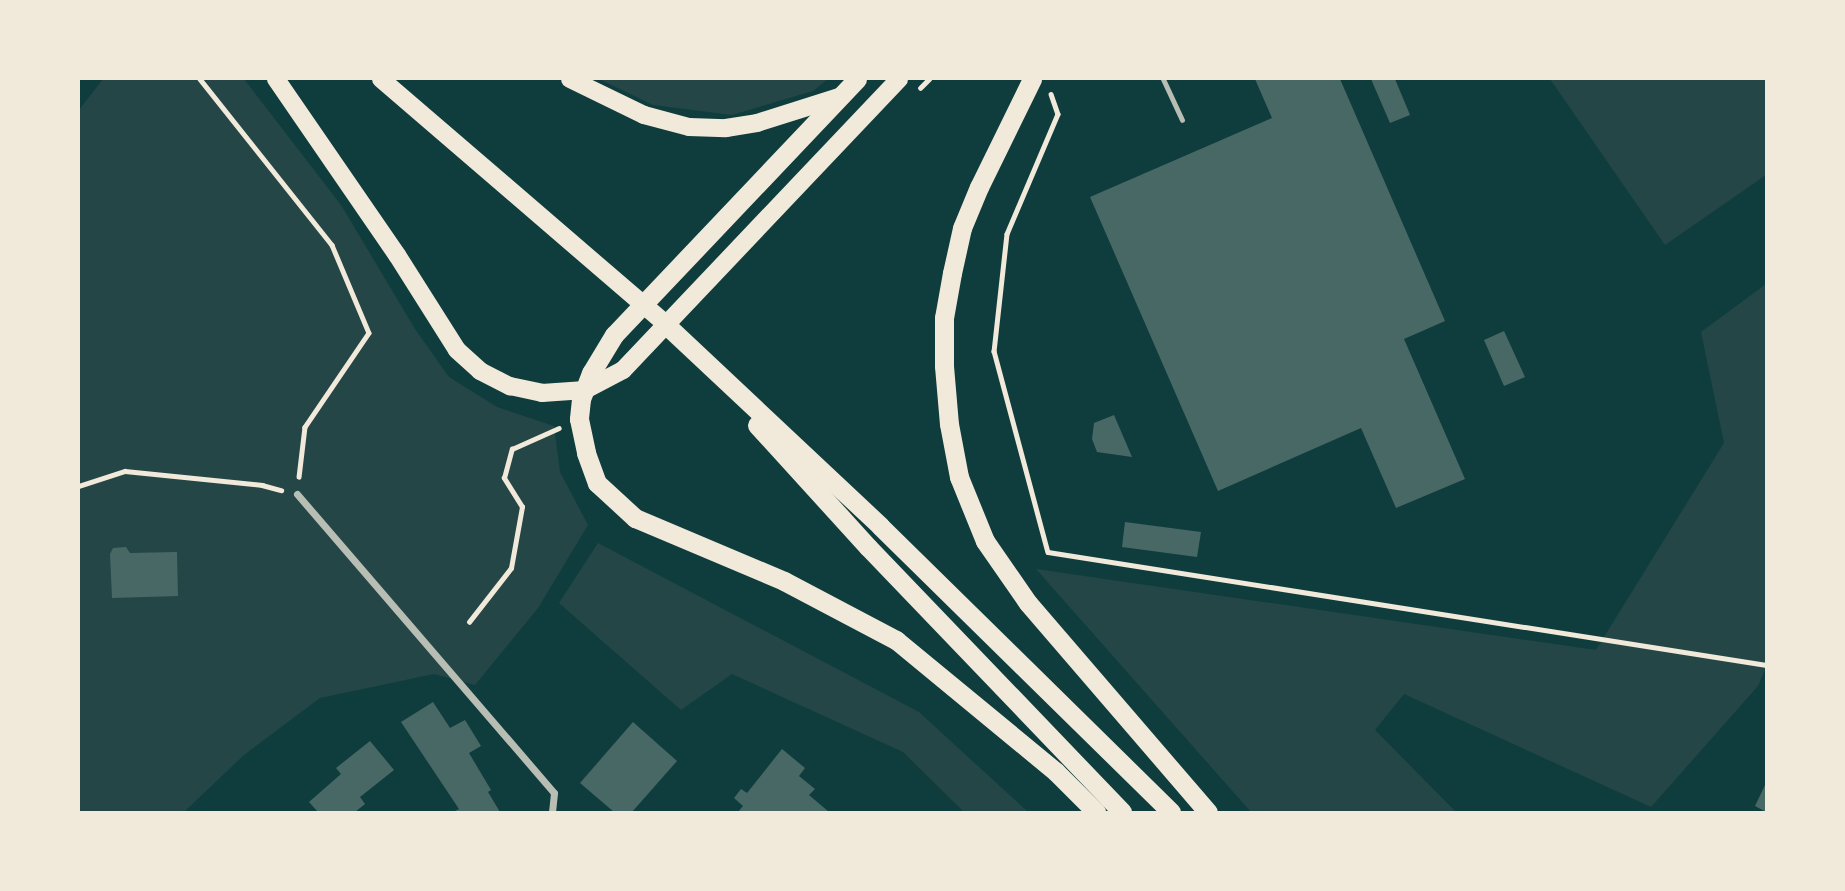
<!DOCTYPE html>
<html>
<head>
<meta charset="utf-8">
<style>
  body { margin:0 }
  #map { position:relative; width:1845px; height:891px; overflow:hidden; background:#0f3d3e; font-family:Arial,sans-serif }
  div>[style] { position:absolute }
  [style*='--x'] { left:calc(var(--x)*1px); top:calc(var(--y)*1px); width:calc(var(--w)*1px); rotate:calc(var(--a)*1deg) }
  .green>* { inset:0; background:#244646 }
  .building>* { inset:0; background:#486865 }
  .path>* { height:4.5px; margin:-2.25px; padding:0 2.25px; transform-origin:2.25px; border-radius:2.25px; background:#f1e9da }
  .service>* { height:5px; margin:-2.5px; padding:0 2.5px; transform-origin:2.5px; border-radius:2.5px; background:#b8beb3 }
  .minor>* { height:7px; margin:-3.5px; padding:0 3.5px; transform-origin:3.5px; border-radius:3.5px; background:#b8beb3 }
  .primary>* { height:18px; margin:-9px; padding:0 9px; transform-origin:9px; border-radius:9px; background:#f1e9da }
  .trunk>* { height:19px; margin:-9.5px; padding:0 9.5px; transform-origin:9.5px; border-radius:9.5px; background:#f1e9da }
  span { translate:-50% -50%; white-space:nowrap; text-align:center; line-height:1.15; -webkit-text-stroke:5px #f1e9da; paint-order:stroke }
  .frame { position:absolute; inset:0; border:80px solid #f1e9da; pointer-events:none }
</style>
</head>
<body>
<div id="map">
  <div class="green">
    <i style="clip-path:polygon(103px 79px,244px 79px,341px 205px,415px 329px,449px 377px,497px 407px,554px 426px,560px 472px,588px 525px,538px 608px,475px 685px,434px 674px,320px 698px,244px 755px,184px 812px,79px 812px,79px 110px)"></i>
    <i style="clip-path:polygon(599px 79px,828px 79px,813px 91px,732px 115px,653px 105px)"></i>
    <i style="clip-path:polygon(1550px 79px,1766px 79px,1766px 175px,1665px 245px)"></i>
    <i style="clip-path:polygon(1766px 284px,1766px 667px,1758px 686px,1651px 807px,1404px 694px,1375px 730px,1456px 812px,1251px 812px,1036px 569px,1596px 650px,1724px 443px,1701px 332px)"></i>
    <i style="clip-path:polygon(598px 543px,919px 712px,1028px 812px,964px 812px,903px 752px,732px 674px,681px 710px,559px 603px)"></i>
  </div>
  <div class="building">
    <i style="clip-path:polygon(1255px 79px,1340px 79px,1445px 321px,1404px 339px,1465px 479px,1396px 508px,1361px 428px,1218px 491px,1090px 197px,1272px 118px)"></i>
    <i style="clip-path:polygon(1371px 79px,1395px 79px,1410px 115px,1390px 123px)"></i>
    <i style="clip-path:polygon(1504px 331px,1525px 377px,1504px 386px,1484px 340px)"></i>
    <i style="clip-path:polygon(1114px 415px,1132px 457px,1097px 452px,1092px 439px,1094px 423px)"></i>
    <i style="clip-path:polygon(1125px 522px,1201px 532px,1197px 557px,1122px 547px)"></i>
    <i style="clip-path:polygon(126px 547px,130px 553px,177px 552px,178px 596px,112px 598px,110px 554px,113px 548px)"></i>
    <i style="clip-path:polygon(433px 702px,450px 728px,465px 720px,481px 746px,469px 753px,491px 790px,488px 792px,500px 812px,453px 812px,459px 809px,401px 722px)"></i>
    <i style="clip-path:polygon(633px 722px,677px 761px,632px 812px,614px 812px,580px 783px)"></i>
    <i style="clip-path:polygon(370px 741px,394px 770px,360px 797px,365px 804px,355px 812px,318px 812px,309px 802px,341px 774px,336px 768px)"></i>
    <i style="clip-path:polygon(782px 749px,805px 768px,799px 776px,815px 789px,809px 795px,829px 812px,738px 812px,743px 806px,734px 798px,741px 789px,747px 793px)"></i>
    <i style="clip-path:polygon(1766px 783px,1766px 812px,1755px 806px)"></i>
  </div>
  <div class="path">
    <i style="--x:200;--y:79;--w:212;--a:51.5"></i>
    <i style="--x:332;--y:245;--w:95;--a:67.2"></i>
    <i style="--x:369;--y:333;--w:114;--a:124.2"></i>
    <i style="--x:305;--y:427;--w:50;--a:96.8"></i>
    <i style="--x:920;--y:88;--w:13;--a:-45"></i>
    <i style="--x:1051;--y:94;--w:21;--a:71"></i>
    <i style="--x:1058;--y:114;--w:130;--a:113"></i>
    <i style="--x:1007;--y:234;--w:118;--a:96.3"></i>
    <i style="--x:994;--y:351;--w:208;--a:75"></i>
    <i style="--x:1048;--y:552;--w:727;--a:8.94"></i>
    <i style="--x:79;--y:486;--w:48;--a:-18.1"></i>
    <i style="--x:125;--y:471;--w:138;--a:5.8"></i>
    <i style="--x:262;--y:485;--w:20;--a:15"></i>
    <i style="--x:469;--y:622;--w:68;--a:-52.1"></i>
    <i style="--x:511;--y:568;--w:62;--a:-79.8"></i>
    <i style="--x:522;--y:507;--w:34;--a:-122"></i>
    <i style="--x:504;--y:478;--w:30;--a:-75"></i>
    <i style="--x:512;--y:449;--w:51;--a:-24.1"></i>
  </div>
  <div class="service">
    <i style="--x:1163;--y:79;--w:45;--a:65.1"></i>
  </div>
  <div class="minor">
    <i style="--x:297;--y:494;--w:394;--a:49.3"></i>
    <i style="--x:554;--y:793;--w:19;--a:96"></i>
  </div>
  <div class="primary">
    <i style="--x:276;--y:79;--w:214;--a:55.5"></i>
    <i style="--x:397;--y:255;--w:112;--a:57.7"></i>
    <i style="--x:457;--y:350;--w:31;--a:42"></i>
    <i style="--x:480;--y:371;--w:34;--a:27"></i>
    <i style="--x:510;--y:386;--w:33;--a:12"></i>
    <i style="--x:542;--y:393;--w:43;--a:-4"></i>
    <i style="--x:585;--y:390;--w:43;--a:-27.8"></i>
    <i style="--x:623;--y:370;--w:401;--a:-46.5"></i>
    <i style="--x:381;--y:79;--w:371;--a:40.7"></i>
    <i style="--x:570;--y:79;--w:82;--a:25.9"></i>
    <i style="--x:644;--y:115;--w:47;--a:14.9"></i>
    <i style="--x:689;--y:127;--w:37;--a:2"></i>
    <i style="--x:726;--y:128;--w:31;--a:-9"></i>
    <i style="--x:757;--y:123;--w:89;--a:-17.6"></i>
  </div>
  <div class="trunk">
    <i style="--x:857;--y:79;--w:353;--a:133.5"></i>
    <i style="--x:614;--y:335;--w:44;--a:121.2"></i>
    <i style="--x:591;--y:373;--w:28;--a:111"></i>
    <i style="--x:581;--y:399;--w:20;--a:96"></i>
    <i style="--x:579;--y:419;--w:35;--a:78"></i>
    <i style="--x:586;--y:453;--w:32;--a:70"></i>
    <i style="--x:597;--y:483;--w:52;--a:42.6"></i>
    <i style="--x:635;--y:518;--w:162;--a:22.9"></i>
    <i style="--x:784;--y:581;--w:127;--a:27.8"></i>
    <i style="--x:896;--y:640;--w:207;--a:39.5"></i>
    <i style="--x:1056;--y:772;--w:57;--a:45"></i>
    <i style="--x:1032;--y:79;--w:120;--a:116.1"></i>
    <i style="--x:979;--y:187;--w:44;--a:112.5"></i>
    <i style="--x:962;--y:228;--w:46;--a:102.5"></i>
    <i style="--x:952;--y:273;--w:46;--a:100.1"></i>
    <i style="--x:944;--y:318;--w:48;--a:90"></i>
    <i style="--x:944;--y:366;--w:58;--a:85.1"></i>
    <i style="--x:949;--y:424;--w:54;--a:79.3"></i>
    <i style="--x:959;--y:477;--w:69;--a:67.9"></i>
    <i style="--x:985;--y:541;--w:75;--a:55.3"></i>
    <i style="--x:1028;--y:603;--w:276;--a:49.3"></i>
    <i style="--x:662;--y:321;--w:299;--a:43.2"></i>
    <i style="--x:880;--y:526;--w:408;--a:44.5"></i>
    <i style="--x:757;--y:425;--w:165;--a:47.7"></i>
    <i style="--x:868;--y:547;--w:367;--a:46.2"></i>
  </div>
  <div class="frame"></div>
</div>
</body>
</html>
